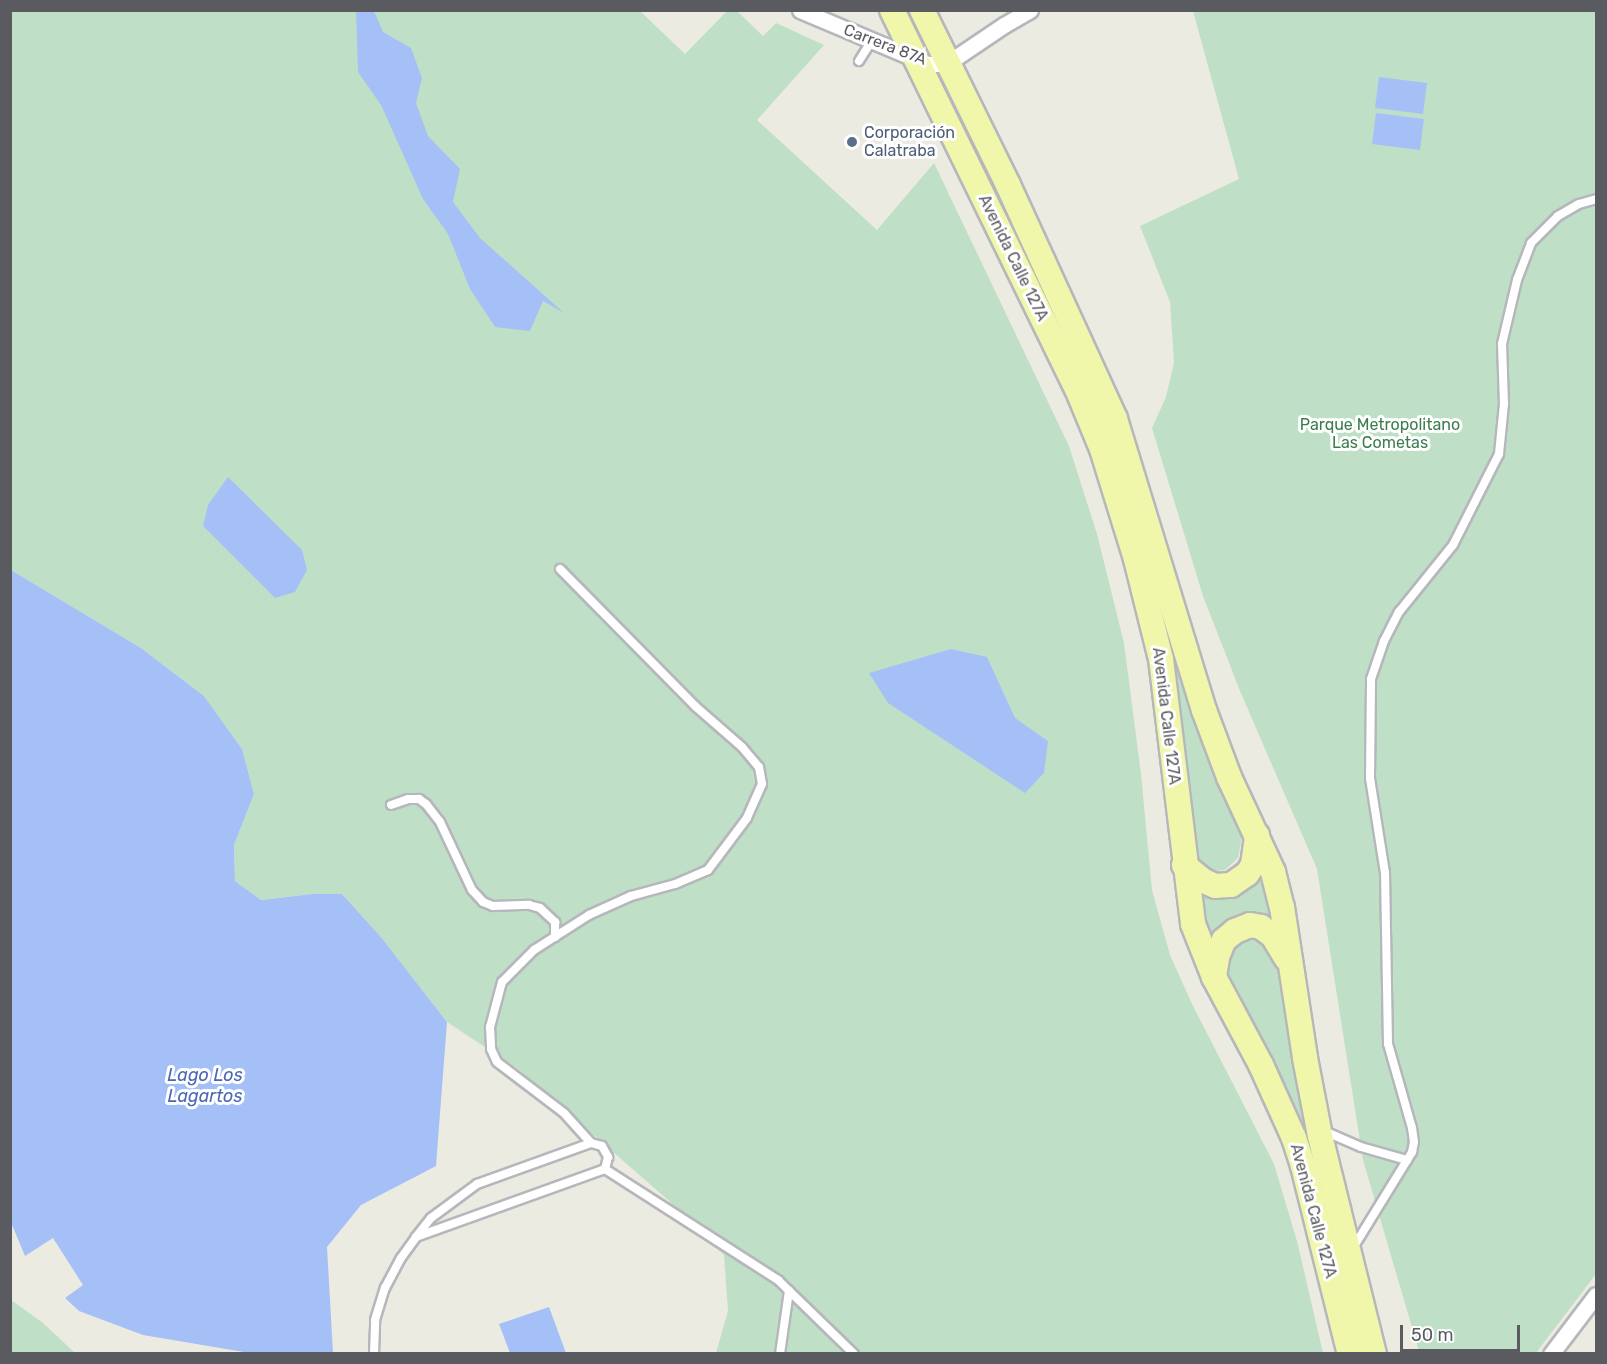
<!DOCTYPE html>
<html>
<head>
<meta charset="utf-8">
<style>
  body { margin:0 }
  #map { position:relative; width:1607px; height:1364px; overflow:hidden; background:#ebebe1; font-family:Rubik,sans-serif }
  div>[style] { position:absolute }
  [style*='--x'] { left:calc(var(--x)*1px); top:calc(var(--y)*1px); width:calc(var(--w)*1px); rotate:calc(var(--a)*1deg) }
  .green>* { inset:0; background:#bfe0c7 }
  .water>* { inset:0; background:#a5c0f6 }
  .roads { filter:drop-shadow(2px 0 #b6b7bc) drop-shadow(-2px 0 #b6b7bc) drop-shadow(0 2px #b6b7bc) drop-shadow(0 -2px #b6b7bc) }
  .lane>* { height:8px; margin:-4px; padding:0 4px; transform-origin:4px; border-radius:4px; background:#fff }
  .street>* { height:15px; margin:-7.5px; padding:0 7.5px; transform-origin:7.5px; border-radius:7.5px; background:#fff }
  .primary>* { height:24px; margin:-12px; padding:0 12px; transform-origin:12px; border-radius:12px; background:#f1f7aa }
  .dots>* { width:16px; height:16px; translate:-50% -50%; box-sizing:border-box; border:3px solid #fff; border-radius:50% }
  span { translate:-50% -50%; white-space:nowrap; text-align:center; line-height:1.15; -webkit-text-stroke:6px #fff; paint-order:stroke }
  .street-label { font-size:16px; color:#595b60 }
  .service-label { font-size:16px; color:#4e5e75 }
  .left { translate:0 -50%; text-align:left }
  .park-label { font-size:16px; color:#3b7d4e }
  .water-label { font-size:18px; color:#4b67b6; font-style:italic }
  .frame { position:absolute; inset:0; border:12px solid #595b60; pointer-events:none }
  .scale { position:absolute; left:1400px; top:1325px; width:120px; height:27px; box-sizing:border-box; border:3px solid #595b60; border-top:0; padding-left:8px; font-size:18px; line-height:21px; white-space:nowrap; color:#595b60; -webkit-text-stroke:4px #fff; paint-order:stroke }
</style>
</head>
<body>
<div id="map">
  <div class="green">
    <i style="clip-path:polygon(736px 10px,763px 36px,776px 23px,824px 45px,757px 120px,877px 230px,934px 163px,1069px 446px,1097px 534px,1124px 643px,1141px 774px,1152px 890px,1170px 955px,1192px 1004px,1274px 1164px,1297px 1241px,1323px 1353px,716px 1353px,728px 1311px,724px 1255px,668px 1200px,517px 1068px,447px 1022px,381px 937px,342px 894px,312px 894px,261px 900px,235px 881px,234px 845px,254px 794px,242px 749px,204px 696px,141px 648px,11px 570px,10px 11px,640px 11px,685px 54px,727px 11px)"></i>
    <i style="clip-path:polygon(1193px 11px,1596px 11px,1596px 1274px,1536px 1353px,1421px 1354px,1418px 1348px,1363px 1160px,1317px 869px,1240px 691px,1203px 596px,1152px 428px,1166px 397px,1174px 363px,1170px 302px,1140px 226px,1239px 179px)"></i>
    <i style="clip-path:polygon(1121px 468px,1177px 666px,1242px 837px,1238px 858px,1225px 870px,1216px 871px,1206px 867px,1194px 854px)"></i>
    <i style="clip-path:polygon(1261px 866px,1276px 928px,1210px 949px,1194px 884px)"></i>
    <i style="clip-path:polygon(1255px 936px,1266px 940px,1281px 962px,1363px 1353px,1225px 976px,1227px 951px,1234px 942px)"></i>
    <i style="clip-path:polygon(11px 1300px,43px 1323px,75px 1353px,11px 1353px)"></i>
  </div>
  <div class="water">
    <i style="clip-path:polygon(356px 11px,374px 11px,383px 32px,411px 48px,422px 78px,416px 103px,428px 136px,460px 169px,453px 202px,480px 238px,564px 313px,543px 301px,530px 331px,495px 327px,470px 289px,448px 234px,423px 199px,381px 105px,358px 72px)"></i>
    <i style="clip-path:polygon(1379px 77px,1427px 83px,1423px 114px,1375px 108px)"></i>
    <i style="clip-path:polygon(1376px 113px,1424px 119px,1420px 150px,1372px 144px)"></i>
    <i style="clip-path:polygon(228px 477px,302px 550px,307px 570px,295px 592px,275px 598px,203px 526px,208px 505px)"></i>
    <i style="clip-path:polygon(11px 570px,141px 648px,204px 696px,242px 749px,254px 794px,234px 845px,235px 881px,261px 900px,312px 894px,342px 894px,381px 937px,447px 1022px,436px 1166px,361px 1205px,327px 1247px,333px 1353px,250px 1353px,143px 1335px,79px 1311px,65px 1298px,83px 1285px,53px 1238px,25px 1256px,10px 1220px)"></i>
    <i style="clip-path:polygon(951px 649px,987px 657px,1015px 718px,1048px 741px,1044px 773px,1025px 793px,888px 703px,869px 673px)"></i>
    <i style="clip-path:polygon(549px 1307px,566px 1353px,510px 1353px,499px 1324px)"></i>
  </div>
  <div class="roads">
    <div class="lane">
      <i style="--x:859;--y:61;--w:22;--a:-58"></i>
      <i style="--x:560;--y:569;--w:192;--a:45.4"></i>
      <i style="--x:695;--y:706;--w:62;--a:41.1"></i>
      <i style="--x:742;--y:747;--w:26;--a:50"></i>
      <i style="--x:759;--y:767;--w:17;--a:80"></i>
      <i style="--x:762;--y:784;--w:37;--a:114"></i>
      <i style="--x:747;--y:818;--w:65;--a:126.9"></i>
      <i style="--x:708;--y:870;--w:36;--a:157"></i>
      <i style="--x:675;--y:884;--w:46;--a:164.7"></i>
      <i style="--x:631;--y:896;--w:46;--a:155.7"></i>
      <i style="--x:589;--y:915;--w:65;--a:147.5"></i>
      <i style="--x:534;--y:950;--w:45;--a:135"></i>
      <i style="--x:502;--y:982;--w:47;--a:104.9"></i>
      <i style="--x:490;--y:1027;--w:22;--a:87"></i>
      <i style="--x:491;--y:1049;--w:14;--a:65"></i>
      <i style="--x:497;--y:1062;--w:84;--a:37.3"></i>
      <i style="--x:564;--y:1113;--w:40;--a:48"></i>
      <i style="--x:391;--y:805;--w:18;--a:-19"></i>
      <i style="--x:408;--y:799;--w:11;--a:0"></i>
      <i style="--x:419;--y:799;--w:9;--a:36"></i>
      <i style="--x:426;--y:804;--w:23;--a:52"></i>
      <i style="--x:440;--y:822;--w:75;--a:64.8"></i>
      <i style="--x:472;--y:890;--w:16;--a:47"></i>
      <i style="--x:483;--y:902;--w:11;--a:22"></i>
      <i style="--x:493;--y:906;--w:36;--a:-2"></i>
      <i style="--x:529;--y:905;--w:11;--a:15"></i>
      <i style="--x:540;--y:908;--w:21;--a:43"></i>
      <i style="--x:555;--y:922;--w:15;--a:90"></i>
      <i style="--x:1324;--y:1131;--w:40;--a:23.4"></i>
      <i style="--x:1361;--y:1147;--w:48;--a:15.8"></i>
      <i style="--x:605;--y:1169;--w:206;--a:32.7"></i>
      <i style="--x:778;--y:1280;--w:106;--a:44.2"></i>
      <i style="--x:1353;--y:1248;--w:113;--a:-58.4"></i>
      <i style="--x:1412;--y:1152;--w:10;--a:-79"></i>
      <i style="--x:1414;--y:1142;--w:14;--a:-98"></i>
      <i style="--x:1412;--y:1128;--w:87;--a:-105.9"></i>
      <i style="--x:1388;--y:1044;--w:171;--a:-91"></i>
      <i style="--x:1385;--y:873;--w:96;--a:-99"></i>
      <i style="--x:1370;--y:778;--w:99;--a:-89.4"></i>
      <i style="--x:1371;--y:679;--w:40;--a:-71.1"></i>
      <i style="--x:1384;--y:641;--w:33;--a:-63"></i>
      <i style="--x:1399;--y:612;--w:86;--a:-51.1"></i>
      <i style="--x:1453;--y:545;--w:102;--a:-63.2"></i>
      <i style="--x:1499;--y:454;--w:50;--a:-84.3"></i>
      <i style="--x:1504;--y:404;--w:60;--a:-91.9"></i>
      <i style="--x:1502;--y:344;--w:66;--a:-76.8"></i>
      <i style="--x:1517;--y:280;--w:40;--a:-69"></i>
      <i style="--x:1531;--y:243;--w:38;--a:-45"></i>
      <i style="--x:1558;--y:216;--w:24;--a:-30"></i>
      <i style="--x:1579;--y:204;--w:18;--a:-16"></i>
      <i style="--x:374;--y:1354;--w:34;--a:-88"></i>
      <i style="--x:375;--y:1320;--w:34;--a:-73"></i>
      <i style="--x:385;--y:1288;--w:34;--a:-62"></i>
      <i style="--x:401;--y:1258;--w:26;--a:-54"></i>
      <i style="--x:416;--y:1237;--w:24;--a:-52"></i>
      <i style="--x:431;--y:1218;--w:57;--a:-36.5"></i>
      <i style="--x:477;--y:1184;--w:121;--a:-19.8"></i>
      <i style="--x:591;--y:1143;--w:11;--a:15"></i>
      <i style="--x:602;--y:1146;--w:13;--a:61"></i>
      <i style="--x:608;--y:1157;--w:12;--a:104"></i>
      <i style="--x:605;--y:1169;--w:201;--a:160.2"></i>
      <i style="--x:780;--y:1354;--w:64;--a:-81.9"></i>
    </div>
    <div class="street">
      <i style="--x:800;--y:10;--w:139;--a:22.9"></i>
      <i style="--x:928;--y:64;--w:10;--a:0"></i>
      <i style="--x:938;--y:64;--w:18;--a:-19"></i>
      <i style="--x:955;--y:58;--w:59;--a:-34"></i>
      <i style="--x:1004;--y:25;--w:30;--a:-30"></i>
      <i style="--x:1551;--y:1354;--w:74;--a:-52.7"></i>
    </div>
    <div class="primary">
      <i style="--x:892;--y:10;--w:429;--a:64"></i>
      <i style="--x:1080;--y:396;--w:57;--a:67.5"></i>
      <i style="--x:1102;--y:449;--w:115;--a:72.8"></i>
      <i style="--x:1136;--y:559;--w:103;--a:76"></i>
      <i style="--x:1161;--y:659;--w:267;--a:83.1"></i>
      <i style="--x:1193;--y:924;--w:57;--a:68.4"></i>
      <i style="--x:1214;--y:977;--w:100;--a:61.9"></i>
      <i style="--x:1261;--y:1065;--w:80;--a:65.7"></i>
      <i style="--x:1294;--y:1138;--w:29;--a:72"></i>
      <i style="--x:1303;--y:1166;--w:194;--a:76"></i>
      <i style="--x:922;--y:10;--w:195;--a:63.8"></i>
      <i style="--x:1008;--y:185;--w:257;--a:65.4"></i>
      <i style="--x:1115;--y:419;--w:304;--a:73"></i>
      <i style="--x:1204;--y:710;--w:72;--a:69.5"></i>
      <i style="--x:1229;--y:777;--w:105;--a:65.1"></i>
      <i style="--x:1273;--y:872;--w:36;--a:76"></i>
      <i style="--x:1282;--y:907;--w:153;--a:81.3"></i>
      <i style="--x:1305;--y:1058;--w:79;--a:79.1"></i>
      <i style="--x:1320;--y:1136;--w:225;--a:76.1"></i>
      <i style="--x:1184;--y:865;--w:26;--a:39"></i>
      <i style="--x:1204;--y:881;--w:12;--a:24"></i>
      <i style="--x:1215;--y:886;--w:16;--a:-4"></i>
      <i style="--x:1231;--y:885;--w:19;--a:-35"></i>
      <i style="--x:1247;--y:874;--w:11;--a:-56"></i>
      <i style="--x:1253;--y:865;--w:30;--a:-82"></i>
      <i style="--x:1214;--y:977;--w:20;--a:-81"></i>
      <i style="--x:1217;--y:957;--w:18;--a:-68"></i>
      <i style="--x:1224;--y:940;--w:14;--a:-39"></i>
      <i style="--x:1235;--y:931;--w:16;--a:-22"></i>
      <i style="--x:1250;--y:925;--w:11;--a:10"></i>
      <i style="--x:1261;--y:927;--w:15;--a:37"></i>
      <i style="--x:1273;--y:936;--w:26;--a:59"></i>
    </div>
  </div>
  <div class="dots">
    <i style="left:852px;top:142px;background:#5c6f8a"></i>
  </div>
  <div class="street-label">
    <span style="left:885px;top:45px;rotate:21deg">Carrera 87A</span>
    <span style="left:1013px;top:258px;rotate:64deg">Avenida Calle 127A</span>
    <span style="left:1166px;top:716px;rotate:83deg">Avenida Calle 127A</span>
    <span style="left:1313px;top:1211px;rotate:75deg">Avenida Calle 127A</span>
  </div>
  <div class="service-label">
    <span class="left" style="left:864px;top:142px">Corporación<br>Calatraba</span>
  </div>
  <div class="park-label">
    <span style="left:1380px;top:434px">Parque Metropolitano<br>Las Cometas</span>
  </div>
  <div class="water-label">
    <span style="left:205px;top:1086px">Lago Los<br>Lagartos</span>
  </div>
  <div class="frame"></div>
  <div class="scale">50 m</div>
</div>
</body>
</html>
